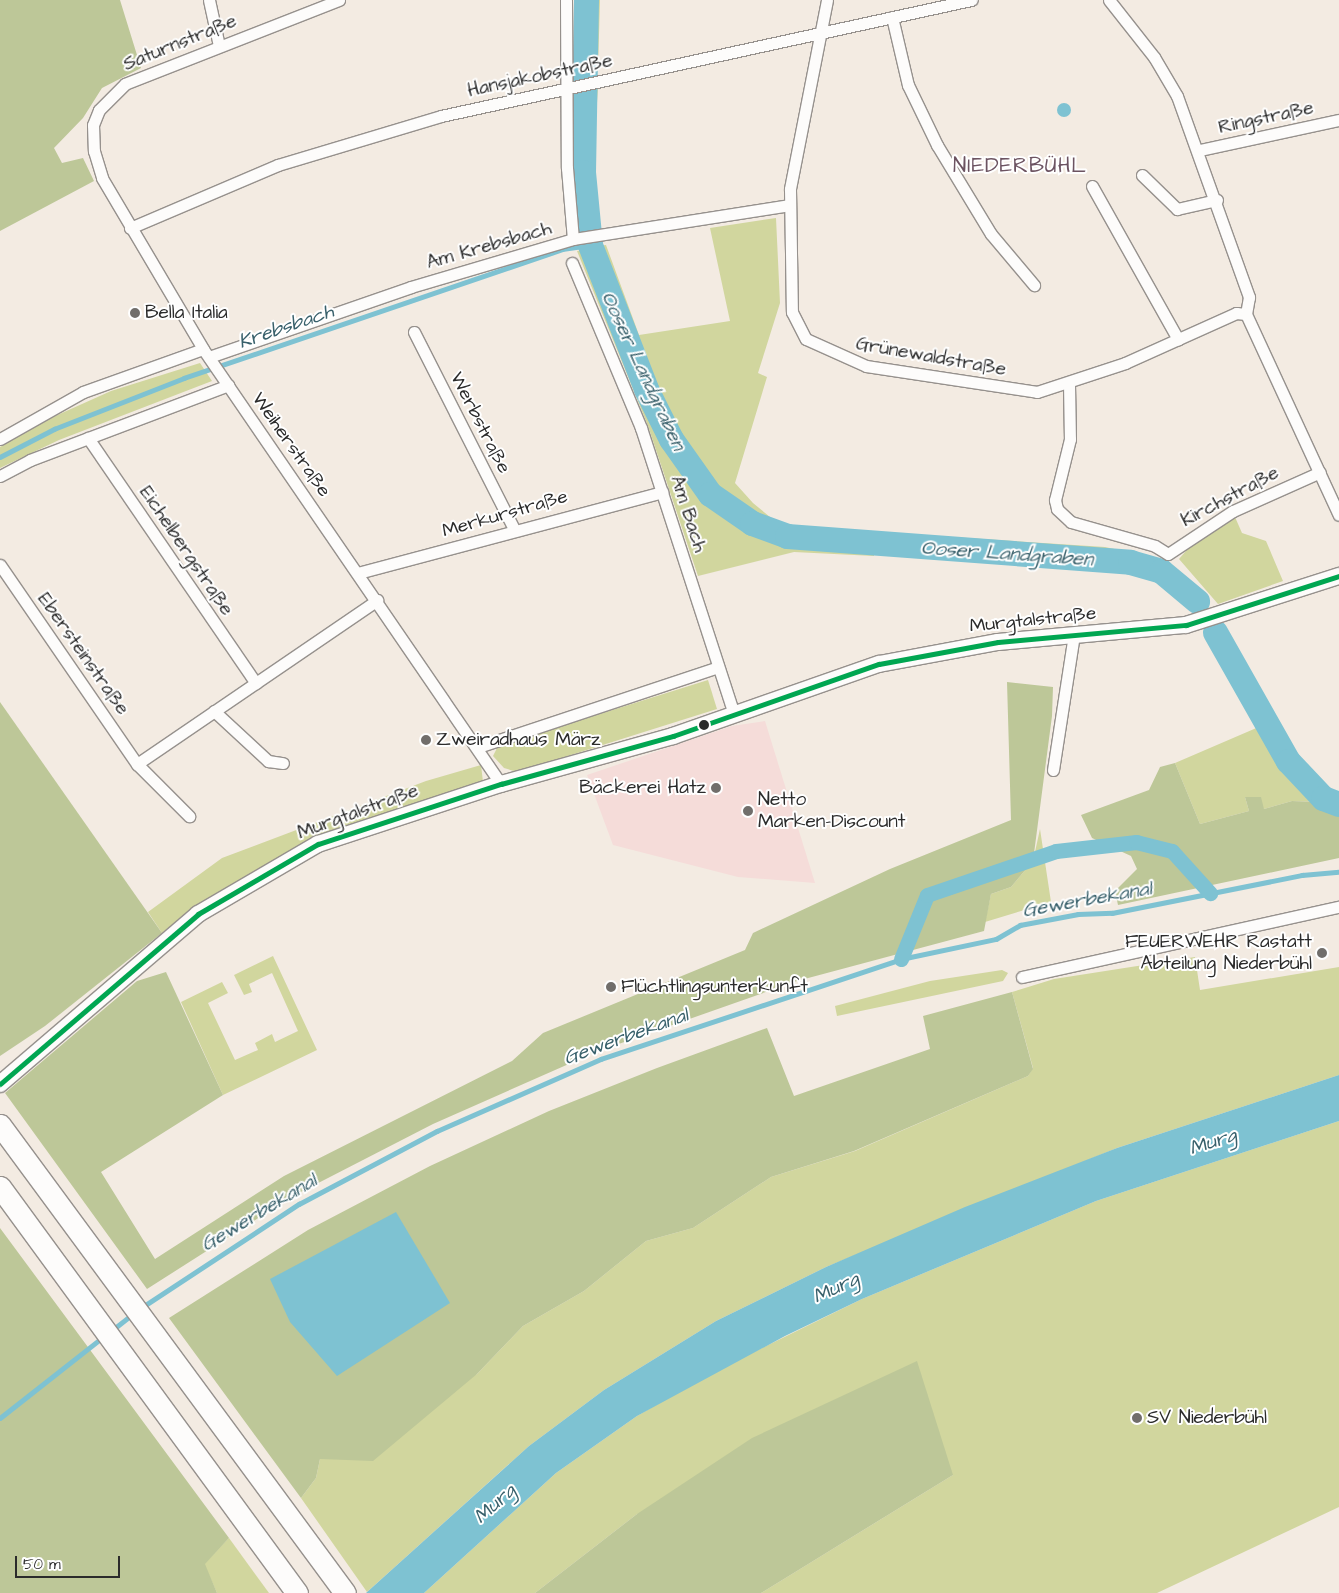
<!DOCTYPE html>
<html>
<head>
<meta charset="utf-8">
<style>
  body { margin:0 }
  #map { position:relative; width:1339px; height:1593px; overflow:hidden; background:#f3ebe2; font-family:"Architects Daughter",sans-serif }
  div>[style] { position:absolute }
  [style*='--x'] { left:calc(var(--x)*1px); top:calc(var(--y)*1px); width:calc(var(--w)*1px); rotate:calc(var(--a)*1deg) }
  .built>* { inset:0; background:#f5dcd9 }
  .green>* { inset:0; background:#d1d69e }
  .forest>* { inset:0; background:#bdc798 }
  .water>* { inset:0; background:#7ec2d2 }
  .round { border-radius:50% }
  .stream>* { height:4.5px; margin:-2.25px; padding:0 2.25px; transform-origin:2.25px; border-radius:2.25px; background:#7ec2d2 }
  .canal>* { height:15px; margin:-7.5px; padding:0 7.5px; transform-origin:7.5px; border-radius:7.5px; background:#7ec2d2 }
  .river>* { height:25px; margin:-12.5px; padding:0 12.5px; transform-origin:12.5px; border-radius:12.5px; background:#7ec2d2 }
  .roads { filter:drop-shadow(1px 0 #96918d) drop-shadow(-1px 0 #96918d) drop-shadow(0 1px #96918d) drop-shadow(0 -1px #96918d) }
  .street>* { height:11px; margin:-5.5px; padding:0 5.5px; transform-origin:5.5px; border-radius:5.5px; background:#fdfcfb }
  .secondary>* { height:16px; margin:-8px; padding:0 8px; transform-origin:8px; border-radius:8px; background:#fdfcfb }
  .highway>* { height:21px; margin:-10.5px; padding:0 10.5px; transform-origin:10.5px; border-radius:10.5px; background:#fdfcfb }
  .bus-1>* { height:5px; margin:-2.5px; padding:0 2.5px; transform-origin:2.5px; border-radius:2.5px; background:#00a651 }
  .dots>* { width:14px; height:14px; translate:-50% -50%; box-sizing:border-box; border:2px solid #fff; border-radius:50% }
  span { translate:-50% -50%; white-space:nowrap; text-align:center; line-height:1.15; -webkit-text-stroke:4px #fff; paint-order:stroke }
  .street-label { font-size:19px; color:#2b2b2b }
  .poi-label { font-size:19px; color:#2b2b2b }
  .left { translate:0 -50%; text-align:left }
  .right { translate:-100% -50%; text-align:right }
  .water-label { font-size:20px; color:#38606b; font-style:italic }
  .quarter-label { font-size:21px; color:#6c5361; letter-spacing:1px }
  .scale { position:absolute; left:15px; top:1556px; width:105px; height:22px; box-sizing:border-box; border:2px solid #2b2b2b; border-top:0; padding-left:6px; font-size:15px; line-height:18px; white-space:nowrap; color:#2b2b2b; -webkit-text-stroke:4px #fff; paint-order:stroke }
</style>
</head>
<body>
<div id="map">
  <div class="built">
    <i style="clip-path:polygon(765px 721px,815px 883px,738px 877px,613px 845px,587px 775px,732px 726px)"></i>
  </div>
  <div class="green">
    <i style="clip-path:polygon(576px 0,600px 0,598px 70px,574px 75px)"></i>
    <i style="clip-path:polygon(598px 89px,593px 155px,599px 225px,581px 229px,571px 95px)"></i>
    <i style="clip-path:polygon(776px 218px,780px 303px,758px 373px,767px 377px,735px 483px,753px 503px,781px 526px,1105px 547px,1161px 559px,1166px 564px,1107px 553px,788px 531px,758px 522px,725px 501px,700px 474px,674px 434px,640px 365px,595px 246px,606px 245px,639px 335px,730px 321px,710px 228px)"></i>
    <i style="clip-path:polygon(583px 250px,649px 407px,695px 488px,721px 511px,780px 542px,874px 551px,874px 556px,794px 552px,698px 576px,648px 426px,577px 251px)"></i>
    <i style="clip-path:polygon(200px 363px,212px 381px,59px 440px,0 468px,0 447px,53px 417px,111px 391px)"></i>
    <i style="clip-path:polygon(1235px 517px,1242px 533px,1266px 541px,1283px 581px,1218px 604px,1179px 559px,1198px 537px)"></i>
    <i style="clip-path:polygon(708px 680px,717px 709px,517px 772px,504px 768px,493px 756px,498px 746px)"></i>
    <i style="clip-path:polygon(1261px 726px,1299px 786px,1317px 802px,1292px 801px,1264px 809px,1245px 797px,1249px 811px,1200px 824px,1175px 763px)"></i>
    <i style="clip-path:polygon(481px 765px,483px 782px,285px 854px,208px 898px,162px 933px,148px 912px,222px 858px,426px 781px)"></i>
    <i style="clip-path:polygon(1040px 829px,1051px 902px,985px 922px,991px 894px,1011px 887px,1033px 861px)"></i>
    <i style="clip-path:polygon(273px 956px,317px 1050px,223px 1095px,181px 1002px,222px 982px,228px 993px,208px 1003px,235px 1060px,258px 1050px,255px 1043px,272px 1034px,275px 1042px,298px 1031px,272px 973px,249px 984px,252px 992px,244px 995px,234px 975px)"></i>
    <i style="clip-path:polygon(1195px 957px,1200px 990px,1339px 967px,1339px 1075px,1117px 1148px,826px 1267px,716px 1321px,604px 1390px,529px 1446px,367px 1592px,301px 1498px,316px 1478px,320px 1459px,477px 1374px,523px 1326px,584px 1291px,646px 1241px,693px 1228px,771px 1177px,855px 1151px,1028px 1076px,1033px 1068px,1012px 992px,1054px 979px)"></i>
    <i style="clip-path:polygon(1002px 970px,1008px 973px,1003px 981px,837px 1016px,835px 1006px,930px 981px)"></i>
    <i style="clip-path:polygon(1339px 1121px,1339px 1507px,1157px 1593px,761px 1593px,953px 1475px,637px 1514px,535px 1593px,424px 1593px,556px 1473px,637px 1416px,713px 1372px,862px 1299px,1096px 1201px)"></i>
    <i style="clip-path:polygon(229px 1538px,269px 1593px,217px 1593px,204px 1564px)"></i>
  </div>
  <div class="forest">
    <i style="clip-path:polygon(0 0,120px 0,141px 68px,102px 88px,83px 118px,54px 148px,62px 163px,83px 158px,94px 181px,0 231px)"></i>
    <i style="clip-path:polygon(1007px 682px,1053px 687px,1052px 716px,1033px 861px,1011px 887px,991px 894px,984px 931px,797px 981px,596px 1052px,433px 1124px,293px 1196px,147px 1289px,5px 1093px,137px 981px,166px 972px,223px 1095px,101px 1172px,155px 1259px,284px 1176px,512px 1061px,543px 1033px,745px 950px,753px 933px,890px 869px,1011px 820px)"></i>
    <i style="clip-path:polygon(0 702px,162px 933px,45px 1026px,0 1056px)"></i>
    <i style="clip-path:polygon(1175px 763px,1200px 824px,1249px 811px,1245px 797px,1261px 797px,1264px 809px,1292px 801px,1317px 802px,1339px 811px,1339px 858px,1118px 905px,1115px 891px,1137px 869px,1131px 856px,1092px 838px,1081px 815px,1149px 790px,1160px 767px)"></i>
    <i style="clip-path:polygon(1012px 992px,1033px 1069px,1028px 1076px,854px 1151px,771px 1177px,693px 1228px,646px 1241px,584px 1291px,523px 1326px,477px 1374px,373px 1461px,320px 1459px,316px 1478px,301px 1498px,169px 1318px,308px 1230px,430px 1166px,549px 1111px,657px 1068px,767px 1028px,794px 1096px,930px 1049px,923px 1016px)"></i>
    <i style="clip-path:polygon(0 1228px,229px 1538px,205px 1564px,217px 1593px,0 1593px)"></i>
    <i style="clip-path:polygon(917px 1361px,953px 1475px,761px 1593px,535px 1593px,637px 1514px,752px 1438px)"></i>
  </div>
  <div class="water">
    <i class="round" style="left:1057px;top:103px;width:14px;height:14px"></i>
    <i style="clip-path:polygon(1339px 1075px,1339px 1121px,1096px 1201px,862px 1299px,785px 1336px,637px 1416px,556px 1473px,424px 1593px,366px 1593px,529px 1446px,604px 1390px,716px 1321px,826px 1267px,965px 1207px,1117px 1148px)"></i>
    <i style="clip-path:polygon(396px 1212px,450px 1303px,337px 1376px,290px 1322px,270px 1279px)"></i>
  </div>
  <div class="stream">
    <i style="--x:0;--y:457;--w:61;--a:-27.4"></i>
    <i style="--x:54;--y:429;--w:140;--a:-21.4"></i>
    <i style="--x:184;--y:378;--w:399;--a:-18.8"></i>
    <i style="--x:562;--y:249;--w:28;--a:-8"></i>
    <i style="--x:141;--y:1308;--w:189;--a:-33.4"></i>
    <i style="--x:299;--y:1204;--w:156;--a:-27.9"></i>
    <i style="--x:437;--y:1131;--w:179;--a:-23.7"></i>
    <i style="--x:601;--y:1059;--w:316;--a:-18.4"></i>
    <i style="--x:901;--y:959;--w:97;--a:-11.9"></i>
    <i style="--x:996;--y:939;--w:28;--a:-30"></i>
    <i style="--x:1020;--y:925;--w:59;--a:-10.7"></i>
    <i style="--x:1078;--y:914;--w:34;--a:-2"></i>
    <i style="--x:1112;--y:913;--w:194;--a:-11.3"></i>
    <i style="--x:1302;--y:875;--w:37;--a:-5"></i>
    <i style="--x:111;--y:1331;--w:28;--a:-38"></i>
    <i style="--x:0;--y:1418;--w:131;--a:-38.2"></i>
  </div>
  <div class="canal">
    <i style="--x:901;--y:959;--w:69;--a:-67.9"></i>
    <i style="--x:927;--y:895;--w:136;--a:-18.8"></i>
    <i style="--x:1056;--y:851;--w:81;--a:-6.4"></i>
    <i style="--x:1136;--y:842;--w:37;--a:14"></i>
    <i style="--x:1172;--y:851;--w:57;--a:47.9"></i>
  </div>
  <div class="river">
    <i style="--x:586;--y:0;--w:172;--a:91"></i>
    <i style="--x:583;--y:172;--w:73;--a:84.5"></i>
    <i style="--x:590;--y:245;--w:155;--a:68.7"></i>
    <i style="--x:646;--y:389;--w:56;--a:63.4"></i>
    <i style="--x:671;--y:439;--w:67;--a:54.7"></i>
    <i style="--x:710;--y:494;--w:51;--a:34.6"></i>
    <i style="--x:752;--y:523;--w:37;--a:20"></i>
    <i style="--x:787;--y:536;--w:344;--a:4.3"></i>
    <i style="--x:1130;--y:562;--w:32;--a:16"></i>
    <i style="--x:1161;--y:571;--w:47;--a:39.8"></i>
    <i style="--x:1215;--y:632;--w:148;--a:60.5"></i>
    <i style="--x:1288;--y:761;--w:51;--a:46.6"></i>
    <i style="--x:1323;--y:798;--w:17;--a:21"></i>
  </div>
  <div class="roads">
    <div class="street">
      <i style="--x:209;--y:0;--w:47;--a:77.7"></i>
      <i style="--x:339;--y:0;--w:230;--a:158.6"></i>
      <i style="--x:125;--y:84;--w:37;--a:135"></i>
      <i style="--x:99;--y:110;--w:16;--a:112"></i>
      <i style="--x:93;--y:125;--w:26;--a:88"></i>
      <i style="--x:94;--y:151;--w:28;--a:73"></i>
      <i style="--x:102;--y:178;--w:199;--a:59.4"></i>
      <i style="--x:203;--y:349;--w:527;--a:55.59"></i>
      <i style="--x:566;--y:0;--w:168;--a:89.7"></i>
      <i style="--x:567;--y:168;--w:71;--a:85.2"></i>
      <i style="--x:827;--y:0;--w:193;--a:101.1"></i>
      <i style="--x:790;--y:189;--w:123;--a:89.1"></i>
      <i style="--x:792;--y:312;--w:30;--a:63"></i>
      <i style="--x:806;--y:339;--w:66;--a:24.2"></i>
      <i style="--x:866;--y:366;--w:173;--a:8.6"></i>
      <i style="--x:1037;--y:392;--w:93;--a:-18.2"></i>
      <i style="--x:1125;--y:363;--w:122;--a:-24.2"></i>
      <i style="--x:1236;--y:313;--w:10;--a:6"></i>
      <i style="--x:1109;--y:0;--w:73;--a:51.7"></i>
      <i style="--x:1154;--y:57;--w:45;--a:59.5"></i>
      <i style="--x:1177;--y:96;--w:214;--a:70.3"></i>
      <i style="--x:1249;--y:297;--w:17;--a:100"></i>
      <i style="--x:1246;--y:314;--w:221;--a:65.2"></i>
      <i style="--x:892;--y:17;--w:70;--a:76.8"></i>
      <i style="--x:908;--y:85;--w:67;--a:64.2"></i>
      <i style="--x:937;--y:145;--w:104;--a:58.8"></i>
      <i style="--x:991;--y:234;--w:67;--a:49.9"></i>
      <i style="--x:1200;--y:150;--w:142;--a:-12.2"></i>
      <i style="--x:1142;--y:175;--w:49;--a:44.2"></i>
      <i style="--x:1177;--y:209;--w:41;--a:-12.7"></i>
      <i style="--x:1092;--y:186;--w:176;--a:60.7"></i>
      <i style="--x:130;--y:228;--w:161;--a:-23.1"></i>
      <i style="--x:278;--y:165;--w:170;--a:-16.7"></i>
      <i style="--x:441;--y:116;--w:543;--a:-12.35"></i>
      <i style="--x:572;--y:263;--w:179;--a:67.3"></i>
      <i style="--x:641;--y:428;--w:302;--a:72"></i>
      <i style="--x:414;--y:332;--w:221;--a:63.1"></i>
      <i style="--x:209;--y:357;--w:214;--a:-19.1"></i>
      <i style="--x:411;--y:287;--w:169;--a:-16.5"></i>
      <i style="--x:573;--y:239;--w:219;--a:-8.9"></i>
      <i style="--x:1069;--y:384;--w:55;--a:89"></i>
      <i style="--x:1070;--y:439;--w:63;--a:103.8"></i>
      <i style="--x:1055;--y:500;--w:9;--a:77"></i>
      <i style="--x:1057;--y:509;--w:19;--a:43"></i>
      <i style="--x:1071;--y:522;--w:87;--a:15.9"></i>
      <i style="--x:1155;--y:546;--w:15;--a:32"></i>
      <i style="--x:1168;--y:554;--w:78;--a:-33.5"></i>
      <i style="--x:1233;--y:511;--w:95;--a:-24.1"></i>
      <i style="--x:88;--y:438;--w:297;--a:55.6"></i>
      <i style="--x:0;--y:439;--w:95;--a:-29.5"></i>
      <i style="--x:83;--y:392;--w:127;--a:-19.7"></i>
      <i style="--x:0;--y:476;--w:34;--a:-28"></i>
      <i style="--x:30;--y:460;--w:212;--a:-20.7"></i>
      <i style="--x:0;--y:565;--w:242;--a:55.5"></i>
      <i style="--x:137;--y:764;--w:74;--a:45"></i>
      <i style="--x:358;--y:573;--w:315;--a:-14.9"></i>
      <i style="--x:214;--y:711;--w:74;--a:42.8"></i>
      <i style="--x:268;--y:761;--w:15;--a:8"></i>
      <i style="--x:478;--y:747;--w:253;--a:-18.4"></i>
      <i style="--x:137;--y:764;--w:291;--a:-34.3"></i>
      <i style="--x:1053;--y:770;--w:137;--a:-81.2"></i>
      <i style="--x:1022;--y:977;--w:325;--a:-12.5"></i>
    </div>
    <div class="secondary">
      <i style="--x:0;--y:1084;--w:261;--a:-40.6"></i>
      <i style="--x:198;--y:914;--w:139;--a:-30.3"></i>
      <i style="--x:318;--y:844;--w:193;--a:-18.2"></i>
      <i style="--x:501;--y:784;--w:179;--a:-15.6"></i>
      <i style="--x:673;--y:736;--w:218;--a:-19.3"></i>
      <i style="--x:879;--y:664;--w:121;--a:-10.5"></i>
      <i style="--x:998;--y:642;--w:189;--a:-5.2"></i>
      <i style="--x:1186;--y:625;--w:161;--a:-17.8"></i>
    </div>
    <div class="highway">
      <i style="--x:0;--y:1125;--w:581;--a:53.6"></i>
      <i style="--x:0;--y:1187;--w:503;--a:53.81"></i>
    </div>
  </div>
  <div class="bus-1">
    <i style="--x:0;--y:1084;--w:261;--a:-40.6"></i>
    <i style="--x:198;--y:914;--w:139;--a:-30.3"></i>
    <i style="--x:318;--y:844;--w:193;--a:-18.2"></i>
    <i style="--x:501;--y:784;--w:179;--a:-15.6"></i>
    <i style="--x:673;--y:736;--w:218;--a:-19.3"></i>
    <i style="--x:879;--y:664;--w:121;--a:-10.5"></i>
    <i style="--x:998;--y:642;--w:189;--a:-5.2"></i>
    <i style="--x:1186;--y:625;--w:161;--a:-17.8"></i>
  </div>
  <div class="dots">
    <i style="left:135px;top:313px;background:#716e6b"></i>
    <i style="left:704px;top:725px;background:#2b2b2b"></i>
    <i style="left:426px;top:740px;background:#716e6b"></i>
    <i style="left:716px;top:788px;background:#716e6b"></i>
    <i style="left:748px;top:811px;background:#716e6b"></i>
    <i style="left:1322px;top:953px;background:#716e6b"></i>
    <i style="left:611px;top:987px;background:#716e6b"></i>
    <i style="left:1137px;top:1418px;background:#716e6b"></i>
  </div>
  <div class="street-label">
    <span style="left:180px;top:43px;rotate:-22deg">Saturnstraße</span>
    <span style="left:540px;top:76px;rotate:-12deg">Hansjakobstraße</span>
    <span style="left:1266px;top:118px;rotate:-12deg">Ringstraße</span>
    <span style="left:489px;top:246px;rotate:-16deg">Am Krebsbach</span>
    <span style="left:931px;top:357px;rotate:10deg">Grünewaldstraße</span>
    <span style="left:480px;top:423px;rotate:63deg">Werbstraße</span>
    <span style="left:291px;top:445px;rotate:55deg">Weiherstraße</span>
    <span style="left:1230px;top:497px;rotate:-28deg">Kirchstraße</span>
    <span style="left:505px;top:514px;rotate:-16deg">Merkurstraße</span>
    <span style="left:688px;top:514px;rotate:72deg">Am Bach</span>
    <span style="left:186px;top:551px;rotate:56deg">Eichelbergstraße</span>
    <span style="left:1033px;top:620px;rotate:-6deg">Murgtalstraße</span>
    <span style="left:83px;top:654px;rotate:55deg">Ebersteinstraße</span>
    <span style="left:358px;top:812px;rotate:-20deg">Murgtalstraße</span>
  </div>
  <div class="poi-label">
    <span class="left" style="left:145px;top:313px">Bella Italia</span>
    <span class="left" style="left:436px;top:740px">Zweiradhaus März</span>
    <span class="right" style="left:706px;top:788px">Bäckerei Hatz</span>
    <span class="left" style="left:758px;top:811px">Netto<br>Marken-Discount</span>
    <span class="right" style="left:1312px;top:953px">FEUERWEHR Rastatt<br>Abteilung Niederbühl</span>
    <span class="left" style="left:621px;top:987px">Flüchtlingsunterkunft</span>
    <span class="left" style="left:1147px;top:1418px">SV Niederbühl</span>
  </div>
  <div class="water-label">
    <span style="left:286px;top:327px;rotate:-19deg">Krebsbach</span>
    <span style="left:643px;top:371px;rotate:65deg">Ooser Landgraben</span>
    <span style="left:1007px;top:554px;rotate:4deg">Ooser Landgraben</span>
    <span style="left:1087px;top:900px;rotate:-10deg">Gewerbekanal</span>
    <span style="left:626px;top:1037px;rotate:-20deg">Gewerbekanal</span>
    <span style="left:1213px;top:1142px;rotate:-18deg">Murg</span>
    <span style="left:259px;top:1213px;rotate:-31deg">Gewerbekanal</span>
    <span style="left:836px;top:1288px;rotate:-25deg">Murg</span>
    <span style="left:495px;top:1504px;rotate:-42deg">Murg</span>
  </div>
  <div class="quarter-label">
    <span style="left:1020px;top:166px">NIEDERBÜHL</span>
  </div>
  <div class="scale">50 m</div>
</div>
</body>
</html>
